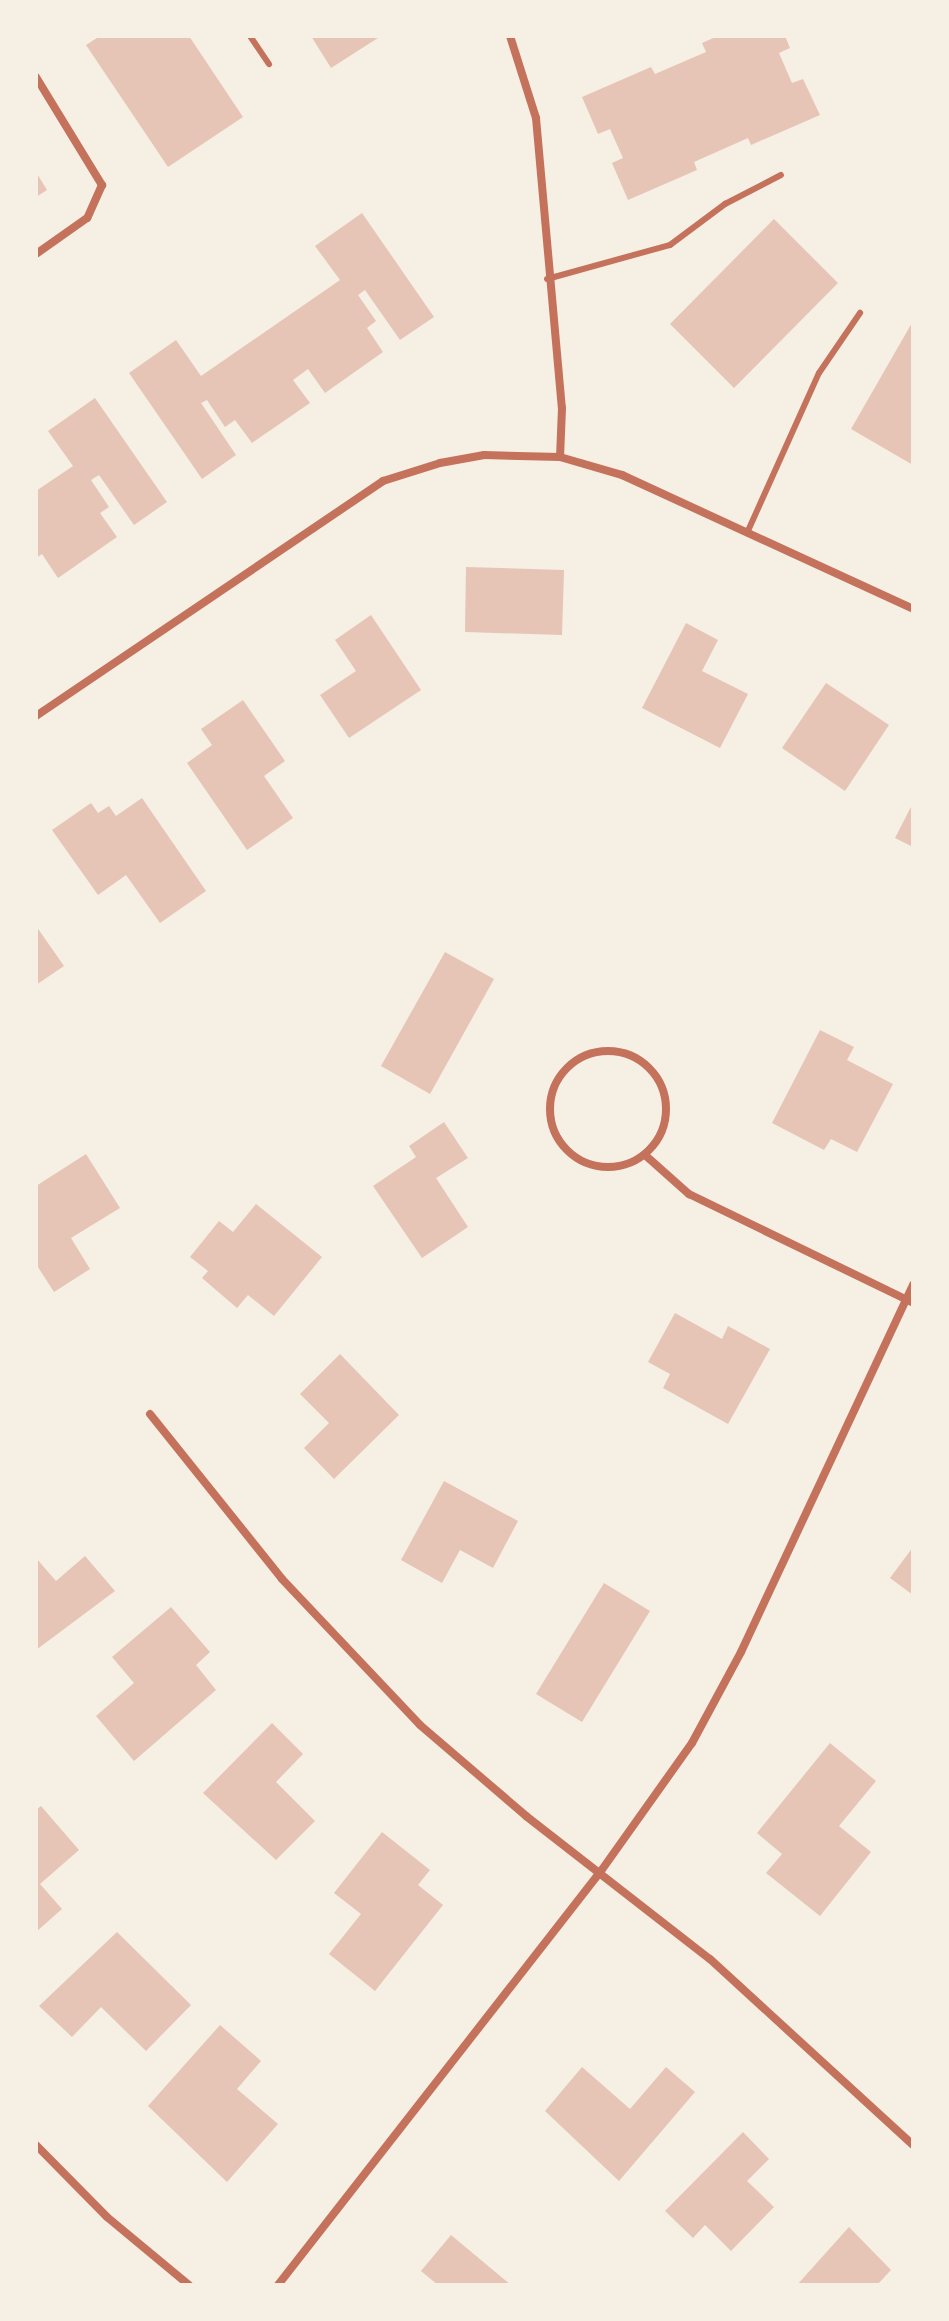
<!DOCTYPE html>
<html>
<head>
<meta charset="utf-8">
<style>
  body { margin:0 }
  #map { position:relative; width:949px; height:2321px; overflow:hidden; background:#f6efe4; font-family:Ubuntu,sans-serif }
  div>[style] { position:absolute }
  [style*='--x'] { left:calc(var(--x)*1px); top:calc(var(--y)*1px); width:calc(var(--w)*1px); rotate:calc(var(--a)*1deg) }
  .building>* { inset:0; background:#e6c5b7 }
  .service>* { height:6px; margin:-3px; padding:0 3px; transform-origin:3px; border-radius:3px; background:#c5725c }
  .minor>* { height:8px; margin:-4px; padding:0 4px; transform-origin:4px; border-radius:4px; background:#c5725c }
  .minor>.ring { margin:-4px; padding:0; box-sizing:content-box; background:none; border:8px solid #c5725c; border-radius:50% }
  span { translate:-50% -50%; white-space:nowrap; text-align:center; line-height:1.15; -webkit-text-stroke:8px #f6efe4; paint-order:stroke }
  .frame { position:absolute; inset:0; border:38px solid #f6efe4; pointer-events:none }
</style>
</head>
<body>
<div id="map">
  <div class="building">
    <i style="clip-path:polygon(100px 36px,189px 36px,243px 117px,168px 167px,86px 45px)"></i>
    <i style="clip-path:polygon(311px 36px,381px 36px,331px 68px)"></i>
    <i style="clip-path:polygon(718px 36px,785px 36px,790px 48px,779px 53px,792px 83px,803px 79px,820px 115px,751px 145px,748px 138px,694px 162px,697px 170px,628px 200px,612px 163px,623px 158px,610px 129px,598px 134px,582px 97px,651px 67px,655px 74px,706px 52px,702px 43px)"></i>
    <i style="clip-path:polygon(36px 172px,47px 190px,36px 197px)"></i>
    <i style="clip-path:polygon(362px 213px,434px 317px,400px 340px,365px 290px,358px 295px,376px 321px,367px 328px,383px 352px,325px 393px,308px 369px,293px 380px,310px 403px,252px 443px,235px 420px,225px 427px,207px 400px,201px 403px,236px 455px,202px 479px,129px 373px,176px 340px,201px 376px,340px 280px,315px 246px)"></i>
    <i style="clip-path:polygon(774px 219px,838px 283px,734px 388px,670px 324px)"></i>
    <i style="clip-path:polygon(913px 321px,913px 465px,851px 429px)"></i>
    <i style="clip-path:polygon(95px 398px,167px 502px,134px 525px,99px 475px,91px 480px,109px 507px,100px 513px,117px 537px,58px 578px,42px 554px,36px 558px,36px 491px,73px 466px,48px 431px)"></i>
    <i style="clip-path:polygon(466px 567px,564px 570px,562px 635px,465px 632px)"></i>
    <i style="clip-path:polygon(371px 615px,421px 690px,349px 738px,320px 695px,356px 671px,335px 640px)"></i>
    <i style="clip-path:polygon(686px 623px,718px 640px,702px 671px,748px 694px,720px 748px,642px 708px)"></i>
    <i style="clip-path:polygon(826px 683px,889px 725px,845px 791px,782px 748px)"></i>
    <i style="clip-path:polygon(243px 700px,285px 761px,264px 776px,293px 818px,247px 850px,187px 763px,212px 745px,201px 729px)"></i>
    <i style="clip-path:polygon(142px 798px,206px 891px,160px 923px,126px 875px,98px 895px,52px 830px,91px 803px,98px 813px,109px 806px,116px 816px)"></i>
    <i style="clip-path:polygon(913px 803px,913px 847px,895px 838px)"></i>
    <i style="clip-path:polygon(36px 926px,64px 966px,36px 985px)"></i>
    <i style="clip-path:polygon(445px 952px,494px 979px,430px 1094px,381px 1066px)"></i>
    <i style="clip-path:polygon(820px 1030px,854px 1047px,847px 1060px,893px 1084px,857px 1152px,831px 1139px,824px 1150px,772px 1123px)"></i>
    <i style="clip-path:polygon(444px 1122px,468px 1158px,436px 1178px,468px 1227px,422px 1258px,373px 1186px,416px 1157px,409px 1146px)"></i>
    <i style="clip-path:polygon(86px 1154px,120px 1208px,71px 1238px,90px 1269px,54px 1292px,36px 1264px,36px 1186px)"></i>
    <i style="clip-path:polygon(256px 1204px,322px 1257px,274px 1316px,248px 1295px,237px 1308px,202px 1278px,208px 1271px,190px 1257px,219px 1221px,233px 1232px)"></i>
    <i style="clip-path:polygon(675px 1313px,722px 1339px,728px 1326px,770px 1349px,728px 1424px,663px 1388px,670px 1374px,648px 1362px)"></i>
    <i style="clip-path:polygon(340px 1354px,399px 1415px,334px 1479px,304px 1448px,329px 1423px,300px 1394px)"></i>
    <i style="clip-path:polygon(444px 1481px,518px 1521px,493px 1568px,460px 1550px,442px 1583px,401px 1560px)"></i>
    <i style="clip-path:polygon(913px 1547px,913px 1595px,890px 1578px)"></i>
    <i style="clip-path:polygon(85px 1556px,115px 1591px,36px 1650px,36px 1558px,56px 1581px)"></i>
    <i style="clip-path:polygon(604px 1583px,650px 1611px,582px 1722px,536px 1694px)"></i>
    <i style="clip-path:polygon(171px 1607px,210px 1652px,196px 1665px,216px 1690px,134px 1761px,96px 1716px,134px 1683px,112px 1657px)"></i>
    <i style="clip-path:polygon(272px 1723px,303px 1754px,276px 1782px,315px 1821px,276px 1860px,203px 1793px)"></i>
    <i style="clip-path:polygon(830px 1743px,876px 1781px,839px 1826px,871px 1852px,820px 1916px,766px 1873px,782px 1854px,757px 1833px)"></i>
    <i style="clip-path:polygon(41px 1806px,79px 1850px,40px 1884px,62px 1909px,36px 1932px,36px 1810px)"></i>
    <i style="clip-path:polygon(382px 1832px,430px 1870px,418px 1885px,443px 1905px,375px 1991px,329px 1954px,361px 1914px,334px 1893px)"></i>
    <i style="clip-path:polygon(117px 1932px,191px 2005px,146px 2051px,101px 2007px,72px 2037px,39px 2006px)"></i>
    <i style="clip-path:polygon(220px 2025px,261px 2061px,237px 2089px,278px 2124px,227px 2182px,148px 2106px)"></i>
    <i style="clip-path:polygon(582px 2067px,630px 2109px,666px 2067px,695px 2092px,619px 2181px,545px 2111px)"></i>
    <i style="clip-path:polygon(743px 2132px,769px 2159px,747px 2181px,774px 2207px,731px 2251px,705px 2225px,693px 2238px,665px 2211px)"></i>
    <i style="clip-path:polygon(849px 2227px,891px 2270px,877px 2285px,797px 2285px)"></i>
    <i style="clip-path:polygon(451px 2235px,511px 2285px,438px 2285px,421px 2271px)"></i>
  </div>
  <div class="service">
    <i style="--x:250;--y:36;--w:34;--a:56"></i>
    <i style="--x:547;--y:279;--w:128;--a:-15.5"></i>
    <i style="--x:670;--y:245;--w:69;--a:-36.7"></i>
    <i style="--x:725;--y:204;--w:63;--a:-27.4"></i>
    <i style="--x:747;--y:533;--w:175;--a:-65.8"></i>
    <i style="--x:819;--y:373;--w:73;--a:-55.7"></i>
  </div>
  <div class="minor">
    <i style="--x:510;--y:36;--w:86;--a:72.4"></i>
    <i style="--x:536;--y:118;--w:291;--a:84.9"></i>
    <i style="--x:562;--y:408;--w:49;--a:92.3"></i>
    <i style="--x:36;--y:77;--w:127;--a:58.6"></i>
    <i style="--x:102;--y:185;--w:36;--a:114"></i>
    <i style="--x:87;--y:218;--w:62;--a:144.8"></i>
    <i style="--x:36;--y:716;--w:419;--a:-34.1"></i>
    <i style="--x:383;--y:481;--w:60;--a:-17.5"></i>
    <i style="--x:440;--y:463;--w:45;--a:-10.3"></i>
    <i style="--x:484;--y:455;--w:76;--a:1.5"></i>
    <i style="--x:560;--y:457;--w:65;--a:16.2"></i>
    <i style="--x:622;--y:475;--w:320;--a:24.7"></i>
    <i class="ring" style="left:550px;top:1051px;width:108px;height:108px"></i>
    <i style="--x:645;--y:1155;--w:59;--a:41.6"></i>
    <i style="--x:689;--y:1194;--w:249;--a:25.9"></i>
    <i style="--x:150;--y:1414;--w:211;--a:51.3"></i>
    <i style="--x:282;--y:1579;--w:201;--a:46.6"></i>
    <i style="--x:420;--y:1725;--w:140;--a:40.6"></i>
    <i style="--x:526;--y:1816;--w:233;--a:37.9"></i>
    <i style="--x:710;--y:1959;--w:275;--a:42.5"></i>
    <i style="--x:36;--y:2145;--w:101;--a:45.4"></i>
    <i style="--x:107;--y:2217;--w:107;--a:39.7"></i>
    <i style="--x:278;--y:2285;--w:525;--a:-52.04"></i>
    <i style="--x:601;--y:1871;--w:157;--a:-54.6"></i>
    <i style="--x:692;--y:1743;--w:103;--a:-61.7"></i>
    <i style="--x:741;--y:1652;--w:406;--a:-64.9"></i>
  </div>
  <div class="frame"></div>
</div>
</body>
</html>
